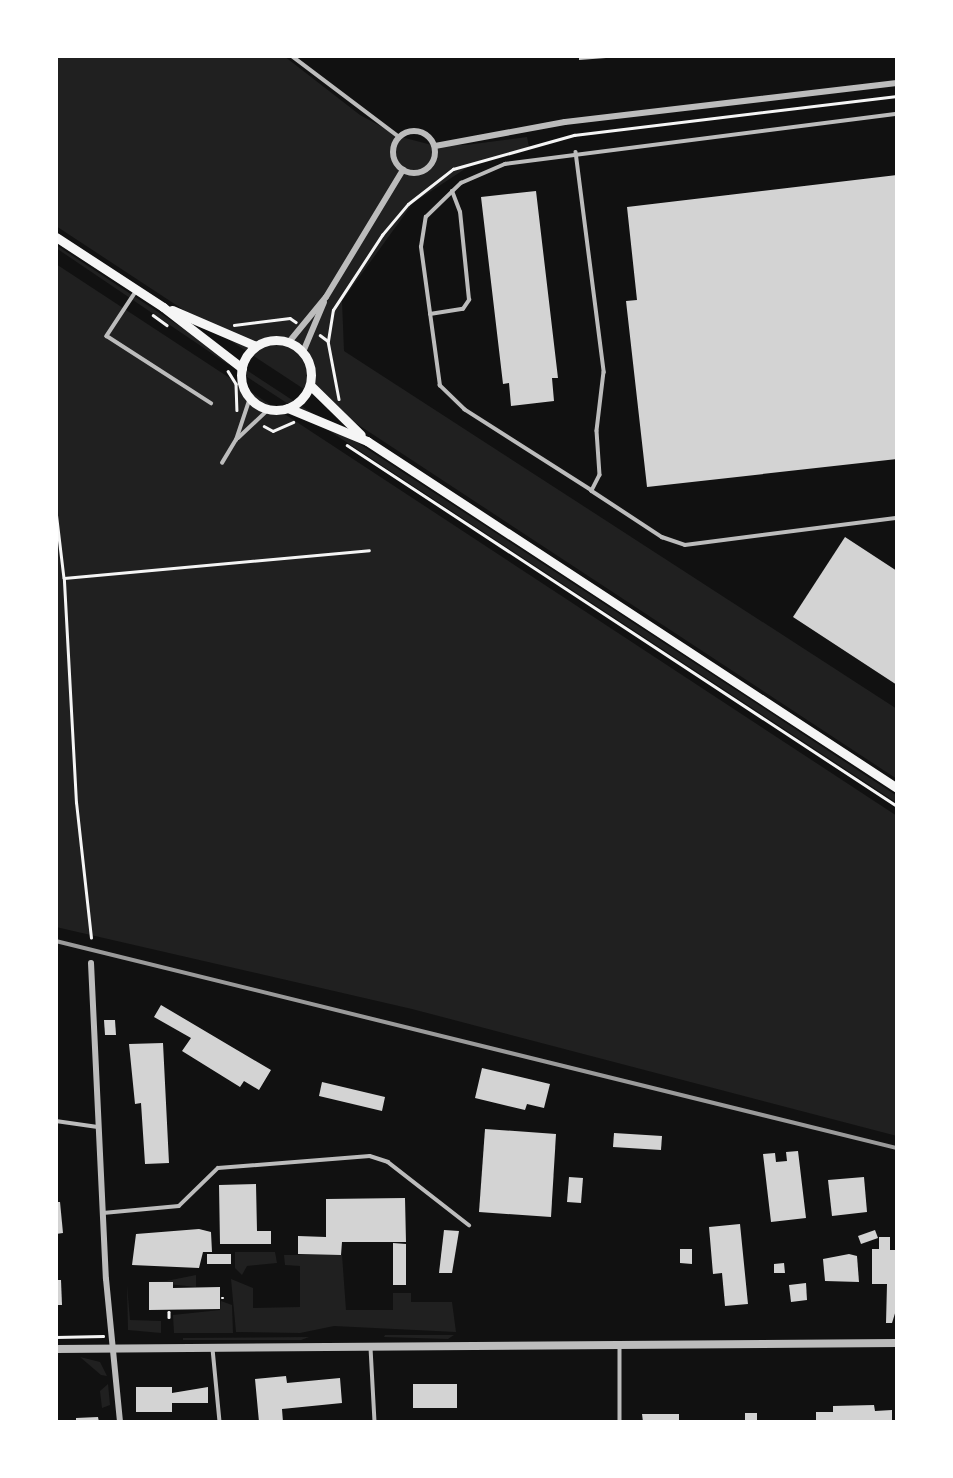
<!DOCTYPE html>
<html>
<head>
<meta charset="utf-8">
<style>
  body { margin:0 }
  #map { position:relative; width:953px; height:1478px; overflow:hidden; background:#111; font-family:"Fira Sans Condensed",sans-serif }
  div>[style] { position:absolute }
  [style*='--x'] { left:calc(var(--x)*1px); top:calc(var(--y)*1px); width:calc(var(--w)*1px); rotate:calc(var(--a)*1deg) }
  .green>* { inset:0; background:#202020 }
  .building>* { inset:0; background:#d3d3d3 }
  .path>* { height:2.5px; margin:-1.25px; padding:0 1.25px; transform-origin:1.25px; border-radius:1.25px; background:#f5f5f5 }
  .service>* { height:3.5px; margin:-1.75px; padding:0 1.75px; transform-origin:1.75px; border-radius:1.75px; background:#bcbcbc }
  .minor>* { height:6px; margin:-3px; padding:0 3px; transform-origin:3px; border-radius:3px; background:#bcbcbc }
  .minor>.ring { margin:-3px; padding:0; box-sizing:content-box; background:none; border:6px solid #bcbcbc; border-radius:50% }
  .tertiary>* { height:8px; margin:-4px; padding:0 4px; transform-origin:4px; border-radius:4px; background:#bcbcbc }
  .secondary>* { height:9px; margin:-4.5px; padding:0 4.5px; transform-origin:4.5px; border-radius:4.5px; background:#f5f5f5 }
  .secondary>.ring { margin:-4.5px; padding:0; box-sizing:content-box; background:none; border:9px solid #f5f5f5; border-radius:50% }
  .rail>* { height:3.5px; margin:-1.75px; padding:0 1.75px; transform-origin:1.75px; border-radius:1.75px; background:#9a9a9a }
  span { translate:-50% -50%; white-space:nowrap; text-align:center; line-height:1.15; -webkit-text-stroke:6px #fff; paint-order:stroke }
  .frame { position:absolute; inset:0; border:58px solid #fff; pointer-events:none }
</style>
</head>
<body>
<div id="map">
  <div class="green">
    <i style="clip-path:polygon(56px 56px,284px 56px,360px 115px,401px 137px,432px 145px,466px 145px,527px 137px,529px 147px,474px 163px,413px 203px,342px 301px,344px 351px,897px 709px,897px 779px,56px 226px)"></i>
    <i style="clip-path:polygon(56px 245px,225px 356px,229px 365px,56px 248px)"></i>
    <i style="clip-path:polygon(56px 264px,897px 816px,897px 1136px,412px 1009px,56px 927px)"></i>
    <i style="clip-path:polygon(238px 371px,248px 371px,725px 683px,897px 796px,897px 803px)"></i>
    <i style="clip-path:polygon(235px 1252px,275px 1252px,277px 1263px,247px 1266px,242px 1275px,235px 1268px)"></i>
    <i style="clip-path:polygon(284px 1255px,342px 1255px,346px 1310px,393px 1310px,393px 1293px,411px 1293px,411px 1302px,452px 1302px,456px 1332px,334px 1326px,300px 1333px,236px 1332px,231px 1279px,253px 1288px,253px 1308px,300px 1307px,300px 1266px,285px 1265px)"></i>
    <i style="clip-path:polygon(196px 1275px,196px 1287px,149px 1282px,166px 1281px)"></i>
    <i style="clip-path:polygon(127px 1285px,130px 1320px,161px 1321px,161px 1333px,128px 1330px)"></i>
    <i style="clip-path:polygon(221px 1301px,232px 1305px,233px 1333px,174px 1333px,173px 1315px,220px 1310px)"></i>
    <i style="clip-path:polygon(454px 1335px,448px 1339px,384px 1337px,385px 1335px)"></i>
    <i style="clip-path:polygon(309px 1337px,301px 1340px,183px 1340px,183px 1338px)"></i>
    <i style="clip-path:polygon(80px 1357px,100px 1362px,107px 1376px,101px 1375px)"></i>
    <i style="clip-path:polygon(108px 1384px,110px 1405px,102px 1408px,100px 1391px)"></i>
  </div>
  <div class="building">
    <i style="clip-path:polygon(579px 56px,606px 56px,606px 58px,579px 60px)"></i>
    <i style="clip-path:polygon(897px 175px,897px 459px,647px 487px,626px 301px,637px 300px,627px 207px)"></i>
    <i style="clip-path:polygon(536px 191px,558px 378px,552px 378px,554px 401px,511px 406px,509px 383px,503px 384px,481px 197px)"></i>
    <i style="clip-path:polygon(845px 537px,897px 571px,897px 685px,793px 617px)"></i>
    <i style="clip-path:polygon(161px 1005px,271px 1070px,259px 1090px,244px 1081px,240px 1087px,182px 1051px,191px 1038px,154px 1017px)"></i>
    <i style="clip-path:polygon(104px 1020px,115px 1020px,116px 1035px,105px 1035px)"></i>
    <i style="clip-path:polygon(163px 1043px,169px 1163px,145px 1164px,141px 1103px,135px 1104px,129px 1044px)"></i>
    <i style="clip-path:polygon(482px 1068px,550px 1084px,544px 1108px,527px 1104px,525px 1110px,475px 1098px)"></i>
    <i style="clip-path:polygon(322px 1082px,385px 1097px,382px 1111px,319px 1096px)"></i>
    <i style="clip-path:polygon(485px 1129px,556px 1134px,551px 1217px,479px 1212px)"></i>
    <i style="clip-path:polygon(614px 1133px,662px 1136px,661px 1150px,613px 1147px)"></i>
    <i style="clip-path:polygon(798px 1151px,806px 1218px,771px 1222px,763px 1154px,775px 1153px,776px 1162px,787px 1161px,786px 1152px)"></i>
    <i style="clip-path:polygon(569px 1177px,583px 1178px,581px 1203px,567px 1202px)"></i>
    <i style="clip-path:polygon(864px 1177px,867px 1212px,832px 1216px,828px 1180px)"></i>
    <i style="clip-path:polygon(256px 1184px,257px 1231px,271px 1231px,271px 1244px,220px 1244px,219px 1185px)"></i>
    <i style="clip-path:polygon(405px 1198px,406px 1242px,342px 1242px,341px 1255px,298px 1254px,298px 1236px,326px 1237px,326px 1199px)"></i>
    <i style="clip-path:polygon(56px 1202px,60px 1202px,63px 1233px,56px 1234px)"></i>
    <i style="clip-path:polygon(740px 1224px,748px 1304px,725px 1306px,722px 1273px,713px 1274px,709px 1227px)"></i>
    <i style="clip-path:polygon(199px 1229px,211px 1232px,212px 1252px,203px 1252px,199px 1268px,132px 1265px,136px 1234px)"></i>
    <i style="clip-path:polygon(444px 1230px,459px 1231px,452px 1273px,439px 1273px)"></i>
    <i style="clip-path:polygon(875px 1230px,878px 1238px,861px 1244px,858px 1236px)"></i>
    <i style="clip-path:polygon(879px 1237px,890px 1237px,890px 1250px,897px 1250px,897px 1307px,892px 1323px,886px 1323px,887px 1284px,872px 1284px,872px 1249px,879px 1249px)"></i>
    <i style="clip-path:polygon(393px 1243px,406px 1244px,406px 1285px,393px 1285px)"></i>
    <i style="clip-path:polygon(680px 1249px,692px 1249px,692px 1264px,680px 1263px)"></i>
    <i style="clip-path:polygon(207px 1254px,231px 1254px,231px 1264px,207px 1264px)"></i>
    <i style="clip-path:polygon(849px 1254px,857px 1256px,859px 1282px,825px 1281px,823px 1259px)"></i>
    <i style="clip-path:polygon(784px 1263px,785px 1273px,774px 1273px,774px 1264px)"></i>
    <i style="clip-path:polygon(56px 1280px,61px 1280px,62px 1305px,56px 1305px)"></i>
    <i style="clip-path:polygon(149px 1282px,173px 1282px,173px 1288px,220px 1287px,220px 1309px,149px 1310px)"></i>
    <i style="clip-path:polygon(806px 1283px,807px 1300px,791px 1302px,789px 1285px)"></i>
    <i style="clip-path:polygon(286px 1376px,287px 1383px,340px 1378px,342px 1403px,282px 1409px,283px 1422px,259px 1422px,255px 1379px)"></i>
    <i style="clip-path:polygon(413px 1384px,457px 1384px,457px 1408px,413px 1408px)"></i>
    <i style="clip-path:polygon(136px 1387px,172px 1387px,172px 1393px,208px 1387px,208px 1403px,172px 1403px,172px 1412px,136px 1412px)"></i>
    <i style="clip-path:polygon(874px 1405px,875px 1411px,892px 1410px,892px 1422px,816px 1422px,816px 1412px,833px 1412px,833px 1406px)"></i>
    <i style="clip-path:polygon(745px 1413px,757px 1413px,757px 1422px,745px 1422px)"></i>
    <i style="clip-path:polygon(642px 1414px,679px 1414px,679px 1422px,643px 1422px)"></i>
    <i style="clip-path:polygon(98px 1417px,99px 1422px,76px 1422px,76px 1418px)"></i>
  </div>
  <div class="path">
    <i style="--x:153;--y:315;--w:17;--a:36"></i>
    <i style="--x:234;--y:325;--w:56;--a:-7.1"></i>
    <i style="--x:290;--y:318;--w:7;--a:34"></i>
    <i style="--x:320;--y:335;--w:10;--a:37"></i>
    <i style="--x:328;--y:341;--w:59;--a:79.3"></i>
    <i style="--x:328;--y:341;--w:31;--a:-81"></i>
    <i style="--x:333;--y:310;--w:90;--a:-56.8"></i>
    <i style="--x:382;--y:235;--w:40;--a:-50"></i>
    <i style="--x:408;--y:204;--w:57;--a:-37.9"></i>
    <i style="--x:453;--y:169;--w:126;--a:-15.7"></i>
    <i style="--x:574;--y:135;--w:325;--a:-6.9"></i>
    <i style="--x:228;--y:371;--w:15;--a:58"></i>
    <i style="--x:236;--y:384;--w:26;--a:88"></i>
    <i style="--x:264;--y:426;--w:10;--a:29"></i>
    <i style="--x:273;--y:431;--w:22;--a:-24"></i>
    <i style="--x:347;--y:445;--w:658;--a:33.28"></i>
    <i style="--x:56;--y:511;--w:67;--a:83.2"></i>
    <i style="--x:91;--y:938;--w:136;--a:-96.3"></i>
    <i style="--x:76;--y:803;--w:225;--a:-93.1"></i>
    <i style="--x:64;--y:578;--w:306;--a:-5.2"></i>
    <i style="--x:222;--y:1298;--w:1;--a:0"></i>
    <i style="--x:169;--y:1312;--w:5;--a:90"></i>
    <i style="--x:56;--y:1337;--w:47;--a:-1.2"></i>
  </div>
  <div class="service">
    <i style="--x:292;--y:56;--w:133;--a:37"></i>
    <i style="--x:576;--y:152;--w:222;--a:82.7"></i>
    <i style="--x:604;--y:372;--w:59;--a:96.8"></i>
    <i style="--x:597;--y:431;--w:44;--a:86.1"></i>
    <i style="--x:600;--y:475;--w:18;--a:117"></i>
    <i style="--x:592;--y:491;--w:84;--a:33.3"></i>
    <i style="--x:662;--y:537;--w:24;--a:19"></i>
    <i style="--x:685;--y:545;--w:214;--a:-7.3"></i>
    <i style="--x:136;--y:292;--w:53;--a:123.4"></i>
    <i style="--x:107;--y:336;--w:124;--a:32.8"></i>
    <i style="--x:430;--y:314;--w:33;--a:-9"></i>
    <i style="--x:463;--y:309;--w:11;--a:-56"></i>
    <i style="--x:469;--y:300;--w:88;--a:-95.8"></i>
    <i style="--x:460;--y:212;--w:22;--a:-111"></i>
    <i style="--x:238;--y:438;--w:42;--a:-43.1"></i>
    <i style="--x:222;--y:463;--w:27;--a:-59"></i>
    <i style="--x:236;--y:440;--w:44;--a:-71.6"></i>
    <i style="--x:592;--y:491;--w:151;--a:-147.5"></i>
    <i style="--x:465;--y:410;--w:35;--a:-136"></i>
    <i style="--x:440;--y:386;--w:140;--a:-97.8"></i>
    <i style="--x:421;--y:247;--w:30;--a:-81"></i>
    <i style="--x:426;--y:217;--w:49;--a:-44.2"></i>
    <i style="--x:461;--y:183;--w:48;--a:-23.4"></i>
    <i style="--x:505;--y:164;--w:395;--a:-7.3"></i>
    <i style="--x:56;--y:1121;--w:42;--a:8.1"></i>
    <i style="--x:103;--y:1213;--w:76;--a:-5.3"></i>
    <i style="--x:179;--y:1206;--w:54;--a:-44.3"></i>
    <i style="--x:218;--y:1168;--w:152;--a:-4.5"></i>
    <i style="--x:370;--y:1156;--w:19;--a:18"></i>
    <i style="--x:388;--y:1162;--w:103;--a:37.9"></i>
    <i style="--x:620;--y:1346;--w:76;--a:90"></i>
    <i style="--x:371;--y:1348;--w:74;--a:86.9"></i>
    <i style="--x:213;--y:1349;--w:73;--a:84.5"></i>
  </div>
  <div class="minor">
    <i class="ring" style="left:393px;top:131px;width:36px;height:36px"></i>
    <i style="--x:435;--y:146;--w:132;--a:-10.5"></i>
    <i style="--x:565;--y:122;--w:334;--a:-6.7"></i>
    <i style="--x:289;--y:342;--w:58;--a:-50.6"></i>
    <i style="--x:326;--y:297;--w:149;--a:-58.8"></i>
    <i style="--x:303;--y:352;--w:54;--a:-67.2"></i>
    <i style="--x:91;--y:963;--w:316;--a:87.3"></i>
    <i style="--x:106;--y:1279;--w:144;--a:84.4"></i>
  </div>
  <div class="tertiary">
    <i style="--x:56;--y:1349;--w:841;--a:-0.41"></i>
  </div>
  <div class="secondary">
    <i style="--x:56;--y:237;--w:128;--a:33.2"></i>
    <i style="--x:163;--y:307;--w:100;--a:37.7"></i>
    <i style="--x:172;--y:310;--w:91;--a:23.2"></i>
    <i class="ring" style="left:241px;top:340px;width:61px;height:61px"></i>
    <i style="--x:310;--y:385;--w:71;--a:44.4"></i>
    <i style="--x:288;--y:408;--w:86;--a:22.7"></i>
    <i style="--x:367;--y:441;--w:633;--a:33.21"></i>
  </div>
  <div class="rail">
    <i style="--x:56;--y:941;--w:866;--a:13.83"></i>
  </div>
  <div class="frame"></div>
</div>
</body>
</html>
